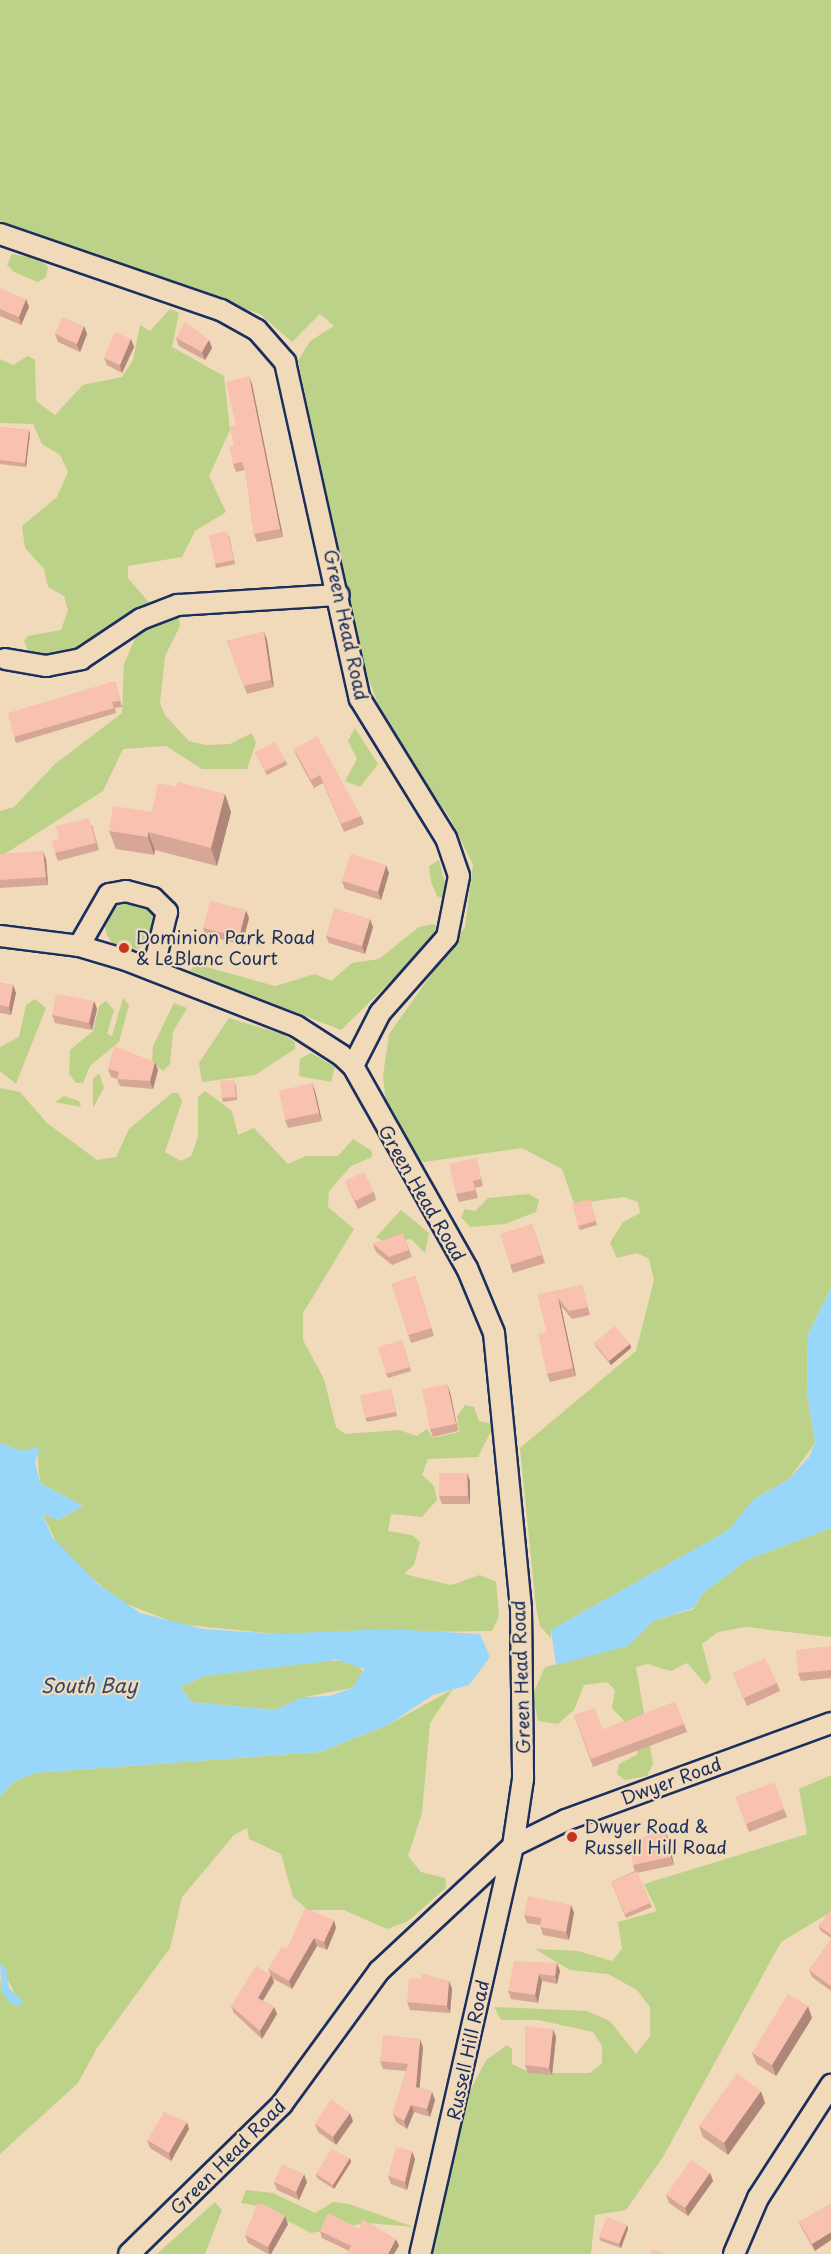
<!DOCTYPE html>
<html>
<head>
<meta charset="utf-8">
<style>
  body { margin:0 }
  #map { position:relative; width:831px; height:2254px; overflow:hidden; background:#f0dab9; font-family:"Playpen Sans",sans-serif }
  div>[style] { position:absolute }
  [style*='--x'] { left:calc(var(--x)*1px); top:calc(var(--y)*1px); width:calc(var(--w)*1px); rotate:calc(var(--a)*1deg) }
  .green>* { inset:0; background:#bcd289 }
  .round { border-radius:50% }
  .water>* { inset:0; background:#99d7fa }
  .roads { filter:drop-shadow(2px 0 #1b2f5e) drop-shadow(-2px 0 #1b2f5e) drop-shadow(0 2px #1b2f5e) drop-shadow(0 -2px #1b2f5e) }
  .minor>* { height:20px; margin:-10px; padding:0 10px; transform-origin:10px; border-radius:10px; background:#f0dab9 }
  .wall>* { inset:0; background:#d6a696 }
  .shaded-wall>* { inset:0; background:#ae877a }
  .building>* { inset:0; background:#f9c1af }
  .dots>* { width:16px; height:16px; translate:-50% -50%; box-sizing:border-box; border:3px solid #f0dab9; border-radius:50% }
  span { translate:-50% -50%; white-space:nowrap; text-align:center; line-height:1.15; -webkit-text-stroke:4.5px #f0dab9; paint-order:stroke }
  .street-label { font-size:18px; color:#1b2f5e }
  .poi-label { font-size:18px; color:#1b2f5e }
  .left { translate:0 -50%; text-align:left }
  .water-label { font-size:20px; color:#2e4875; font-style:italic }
</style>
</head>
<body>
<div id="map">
  <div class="green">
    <i style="clip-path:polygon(0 0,831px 0,831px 1288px,808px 1335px,807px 1393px,815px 1443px,789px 1479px,753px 1500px,729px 1530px,551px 1630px,551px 1638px,540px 1626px,536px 1607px,520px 1448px,636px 1351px,654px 1280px,649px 1259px,637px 1253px,617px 1258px,610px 1243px,623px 1222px,640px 1213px,638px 1202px,624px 1197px,574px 1204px,562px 1169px,522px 1148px,424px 1162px,412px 1155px,387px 1111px,383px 1076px,389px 1034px,465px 927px,473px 865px,450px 818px,386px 724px,362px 662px,298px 361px,310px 341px,334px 326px,320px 314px,292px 342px,260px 314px,0 228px)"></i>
    <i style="clip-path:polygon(12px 254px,39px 259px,48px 267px,46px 277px,38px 282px,14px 272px,7px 265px)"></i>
    <i style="clip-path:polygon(170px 309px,179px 313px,172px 347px,224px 376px,230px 430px,209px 476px,226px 512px,195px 531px,182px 557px,128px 566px,128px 578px,151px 605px,83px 652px,56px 657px,29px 652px,24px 641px,28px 636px,61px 630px,68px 610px,64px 596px,48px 587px,44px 569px,25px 548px,22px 526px,57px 497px,68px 472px,60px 455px,42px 444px,33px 424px,0 423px,0 359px,13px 365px,28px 356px,35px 360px,36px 401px,55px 415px,83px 385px,122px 377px,133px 360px,140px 325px,150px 331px)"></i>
    <i style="clip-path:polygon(178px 614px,180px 626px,165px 656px,160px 703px,165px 715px,189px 741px,206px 745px,230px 744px,252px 733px,256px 743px,247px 769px,202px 769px,166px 746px,123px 749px,103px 791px,0 857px,0 811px,14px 807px,55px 764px,122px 713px,124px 664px,137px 634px,144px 625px)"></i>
    <i style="clip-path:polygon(355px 728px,378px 764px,360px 787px,345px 781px,357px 759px,348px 741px)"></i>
    <i style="clip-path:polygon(439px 860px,445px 883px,447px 900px,437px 896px,431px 882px,429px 866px)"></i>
    <i class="round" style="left:105px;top:900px;width:50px;height:50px"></i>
    <i style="clip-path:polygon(434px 924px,439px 928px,432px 941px,341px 1030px,190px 971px,196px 964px,275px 986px,315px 974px,331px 981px,352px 963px,379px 959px,419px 927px)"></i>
    <i style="clip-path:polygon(123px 998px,129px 1005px,119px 1042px,90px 1066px,83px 1083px,76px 1083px,69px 1074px,70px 1050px,93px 1031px,99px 1006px,106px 1001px,114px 1010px,107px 1034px,112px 1036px)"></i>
    <i style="clip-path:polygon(35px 999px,46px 1008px,16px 1084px,0 1071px,0 1047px,19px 1037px,26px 1005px)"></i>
    <i style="clip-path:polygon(174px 1003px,187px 1008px,173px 1032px,170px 1064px,163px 1071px,152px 1061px,153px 1046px)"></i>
    <i style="clip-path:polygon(229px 1018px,282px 1034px,295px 1042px,295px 1049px,255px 1075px,202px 1082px,199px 1063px)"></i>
    <i style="clip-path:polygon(311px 1053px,335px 1067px,331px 1082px,299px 1076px,300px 1059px)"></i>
    <i style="clip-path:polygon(99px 1073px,104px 1088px,93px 1108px,93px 1079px)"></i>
    <i style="clip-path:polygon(0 1088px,20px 1092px,47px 1123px,97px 1160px,116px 1157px,129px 1129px,172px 1093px,178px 1093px,182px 1101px,165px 1152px,181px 1161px,191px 1156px,198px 1137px,198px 1097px,205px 1091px,232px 1111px,238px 1135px,254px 1128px,288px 1164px,306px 1156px,338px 1156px,353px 1139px,372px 1151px,372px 1157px,351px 1166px,329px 1191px,328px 1207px,354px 1229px,303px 1313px,303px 1340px,324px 1379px,336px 1427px,345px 1434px,399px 1430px,417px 1436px,427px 1429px,433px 1438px,459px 1432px,457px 1416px,465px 1405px,474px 1407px,479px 1421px,494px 1425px,478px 1457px,428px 1459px,422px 1475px,434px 1486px,437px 1500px,422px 1517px,391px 1514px,388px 1531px,412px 1535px,420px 1542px,414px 1565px,404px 1574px,451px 1585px,480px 1575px,496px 1582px,499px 1616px,492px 1631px,277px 1634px,178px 1624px,119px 1601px,60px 1550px,42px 1513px,58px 1520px,83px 1506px,40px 1483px,37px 1448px,22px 1451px,0 1443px)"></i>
    <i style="clip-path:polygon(64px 1096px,79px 1101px,81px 1107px,55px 1102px)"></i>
    <i style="clip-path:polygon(529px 1194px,539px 1200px,536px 1212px,505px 1224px,470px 1227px,461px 1217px,465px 1209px,475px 1211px,488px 1198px)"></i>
    <i style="clip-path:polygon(401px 1210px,429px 1233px,425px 1253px,411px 1239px,386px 1243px,376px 1237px)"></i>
    <i style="clip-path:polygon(831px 1528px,831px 1637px,746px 1627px,718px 1632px,702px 1644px,711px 1678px,706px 1685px,687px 1663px,671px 1671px,647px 1664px,636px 1667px,653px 1764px,647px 1776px,625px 1780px,617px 1774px,619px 1764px,638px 1754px,626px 1723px,612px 1708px,615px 1690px,607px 1682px,584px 1685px,574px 1710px,558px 1724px,538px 1721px,533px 1694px,545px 1667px,628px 1646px,653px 1621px,694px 1609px,702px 1594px,747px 1560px)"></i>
    <i style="clip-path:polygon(325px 1661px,354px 1661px,365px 1674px,352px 1688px,304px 1697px,275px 1710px,192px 1702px,180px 1687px,205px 1676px)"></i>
    <i style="clip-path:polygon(453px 1689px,430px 1723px,422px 1813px,408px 1856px,421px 1872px,445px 1878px,446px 1888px,408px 1921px,387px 1929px,344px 1910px,308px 1910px,293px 1897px,281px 1854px,249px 1839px,247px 1828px,234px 1835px,182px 1897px,170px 1948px,97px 2048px,78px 2083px,0 2154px,0 1977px,2px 1992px,16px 1996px,0 1964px,0 1797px,12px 1783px,34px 1773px,320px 1752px,388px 1725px)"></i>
    <i style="clip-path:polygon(831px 1775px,831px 1912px,781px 1942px,663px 2157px,626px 2210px,595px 2215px,591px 2254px,430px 2254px,470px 2091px,486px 2060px,507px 2045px,512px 2049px,512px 2064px,531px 2073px,590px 2073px,602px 2063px,602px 2046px,593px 2032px,538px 2020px,501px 2020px,494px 2007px,587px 2011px,610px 2021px,636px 2054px,650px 2036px,650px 2007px,637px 1990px,608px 1974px,570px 1970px,535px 1949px,578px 1951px,612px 1961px,622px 1949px,618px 1922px,657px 1911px,644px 1884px,807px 1834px,799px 1789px)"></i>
    <i style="clip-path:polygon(246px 2190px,273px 2193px,315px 2213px,333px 2202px,349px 2204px,414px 2227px,367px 2223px,311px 2233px,259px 2206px,241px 2203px)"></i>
    <i style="clip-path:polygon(215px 2202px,222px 2210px,205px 2254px,157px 2254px)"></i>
  </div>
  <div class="water">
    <i style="clip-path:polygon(831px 1288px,831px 1528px,747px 1560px,702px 1594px,694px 1608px,653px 1621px,628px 1646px,556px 1665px,551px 1630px,729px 1530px,753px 1500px,789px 1479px,809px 1457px,815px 1443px,807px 1393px,808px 1335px)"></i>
    <i style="clip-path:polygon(evenodd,0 1443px,22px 1451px,40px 1447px,35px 1462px,40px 1483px,83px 1506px,58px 1520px,42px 1513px,52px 1537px,98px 1584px,140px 1613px,203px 1629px,277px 1634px,387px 1629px,480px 1634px,490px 1657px,469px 1685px,433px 1695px,388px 1725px,320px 1752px,34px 1773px,12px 1783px,0 1797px,0 1443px,337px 1660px,365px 1669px,352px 1688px,330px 1696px,304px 1697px,275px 1710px,192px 1702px,180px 1687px,205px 1676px,337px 1660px)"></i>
    <i style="clip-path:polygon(0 1964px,6px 1968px,9px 1988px,23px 2002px,20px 2005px,11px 2004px,2px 1992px)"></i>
  </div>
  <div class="roads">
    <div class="minor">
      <i style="--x:0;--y:234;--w:234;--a:19"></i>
      <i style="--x:221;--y:310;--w:41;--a:29.1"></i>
      <i style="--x:257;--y:330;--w:43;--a:48.8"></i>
      <i style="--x:285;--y:362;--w:345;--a:77.5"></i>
      <i style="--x:360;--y:699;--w:163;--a:58.3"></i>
      <i style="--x:446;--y:838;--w:40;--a:71.1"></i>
      <i style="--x:459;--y:876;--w:62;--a:101.1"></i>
      <i style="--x:447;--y:937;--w:101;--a:131.4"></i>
      <i style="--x:380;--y:1013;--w:59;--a:117"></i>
      <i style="--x:5;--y:659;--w:42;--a:9.7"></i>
      <i style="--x:46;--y:666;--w:36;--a:-11"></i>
      <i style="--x:81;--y:659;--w:72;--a:-33.7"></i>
      <i style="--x:141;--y:619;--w:40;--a:-21"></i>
      <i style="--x:178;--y:605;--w:161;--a:-3.6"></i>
      <i style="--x:0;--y:936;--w:80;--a:7.2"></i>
      <i style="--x:79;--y:946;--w:49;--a:16.6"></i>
      <i style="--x:126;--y:960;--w:182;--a:21.2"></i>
      <i style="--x:296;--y:1026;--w:54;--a:32.8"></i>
      <i style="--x:341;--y:1055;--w:16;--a:43"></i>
      <i style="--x:353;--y:1066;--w:232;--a:60.6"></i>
      <i style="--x:467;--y:1268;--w:70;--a:67.4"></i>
      <i style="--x:494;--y:1333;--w:277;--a:84.4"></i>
      <i style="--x:521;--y:1609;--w:170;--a:89.3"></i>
      <i style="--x:523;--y:1779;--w:68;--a:98.5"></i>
      <i style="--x:513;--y:1846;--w:418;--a:102.8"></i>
      <i style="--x:79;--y:946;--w:60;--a:-60"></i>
      <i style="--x:109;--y:894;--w:17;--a:-10"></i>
      <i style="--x:126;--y:891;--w:28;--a:15"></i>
      <i style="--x:153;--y:898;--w:20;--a:45"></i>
      <i style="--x:167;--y:912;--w:60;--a:103.6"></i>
      <i style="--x:129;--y:2254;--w:214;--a:-44.4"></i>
      <i style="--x:282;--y:2104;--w:165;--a:-53.9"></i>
      <i style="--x:379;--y:1971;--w:183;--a:-43"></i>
      <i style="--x:513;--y:1846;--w:59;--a:-26.1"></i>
      <i style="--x:566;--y:1820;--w:282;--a:-20.1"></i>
      <i style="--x:734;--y:2254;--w:61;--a:-66.8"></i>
      <i style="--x:758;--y:2198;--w:135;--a:-57.1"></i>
    </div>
  </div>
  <div class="wall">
    <i style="clip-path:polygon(0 288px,29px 307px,21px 325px,0 316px)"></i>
    <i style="clip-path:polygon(84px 326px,87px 334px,80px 352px,58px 342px,55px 334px)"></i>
    <i style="clip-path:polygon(176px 338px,209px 340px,212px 348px,205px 360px,179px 346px)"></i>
    <i style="clip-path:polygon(131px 339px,134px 347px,122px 373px,107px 365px,104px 358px)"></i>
    <i style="clip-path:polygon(252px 384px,283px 537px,257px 542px,254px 534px,246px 475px,245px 470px,236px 472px,233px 464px,234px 445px,236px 426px)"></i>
    <i style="clip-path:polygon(0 427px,29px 430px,30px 434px,26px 467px,0 464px)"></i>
    <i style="clip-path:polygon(229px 535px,235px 564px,216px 568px,215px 564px)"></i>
    <i style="clip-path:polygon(264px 632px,267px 640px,274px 687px,247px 694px,227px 641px)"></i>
    <i style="clip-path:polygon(115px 681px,122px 707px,115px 708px,116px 713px,16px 743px,14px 737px)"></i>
    <i style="clip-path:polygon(294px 749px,361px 816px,364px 824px,344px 832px,323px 783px,314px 788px,297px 757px)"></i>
    <i style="clip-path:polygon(255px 752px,286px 761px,287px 765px,267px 775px)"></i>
    <i style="clip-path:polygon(176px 787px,225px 794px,231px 812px,217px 866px,155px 850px,154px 855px,116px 849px,109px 831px,152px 812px)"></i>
    <i style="clip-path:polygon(92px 825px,99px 850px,58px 861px,55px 853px,59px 839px)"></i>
    <i style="clip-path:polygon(0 854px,46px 859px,48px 885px,0 888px)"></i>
    <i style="clip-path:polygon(389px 873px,381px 900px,345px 889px,342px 881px)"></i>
    <i style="clip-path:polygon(249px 918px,242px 945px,205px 935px,203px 928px)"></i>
    <i style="clip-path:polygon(373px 927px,365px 954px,329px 943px,326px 936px)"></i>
    <i style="clip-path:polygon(0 983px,13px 985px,16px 993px,11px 1015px,0 1013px)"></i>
    <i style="clip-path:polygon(94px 1001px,97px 1009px,92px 1030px,55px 1023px,52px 1015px)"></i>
    <i style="clip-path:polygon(155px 1062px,158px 1070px,153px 1089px,120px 1086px,117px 1079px,111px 1077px,108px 1069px)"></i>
    <i style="clip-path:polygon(312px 1083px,315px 1091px,322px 1121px,288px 1128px,285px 1120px)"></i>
    <i style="clip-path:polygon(236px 1084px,237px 1100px,223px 1102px,222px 1098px)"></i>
    <i style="clip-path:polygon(476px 1158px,483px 1186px,475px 1188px,478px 1198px,459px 1202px,456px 1194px)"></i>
    <i style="clip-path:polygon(345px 1181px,374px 1192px,376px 1200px,358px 1209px)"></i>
    <i style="clip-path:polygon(590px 1199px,597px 1225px,580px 1230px,578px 1226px)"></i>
    <i style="clip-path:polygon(532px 1224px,545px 1263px,513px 1273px,510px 1265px)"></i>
    <i style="clip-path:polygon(403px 1233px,412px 1257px,392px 1265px,376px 1252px,373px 1244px)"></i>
    <i style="clip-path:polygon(415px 1276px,434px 1336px,411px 1343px,392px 1284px)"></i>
    <i style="clip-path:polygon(582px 1285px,590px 1315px,572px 1319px,561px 1306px,576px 1376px,550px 1382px,547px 1374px,547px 1332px,538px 1295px)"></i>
    <i style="clip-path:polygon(402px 1340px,411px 1371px,388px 1378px,386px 1374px)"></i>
    <i style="clip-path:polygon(594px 1343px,630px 1344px,631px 1348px,611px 1365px,596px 1347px)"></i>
    <i style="clip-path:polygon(391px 1389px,397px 1416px,367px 1422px,365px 1418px)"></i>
    <i style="clip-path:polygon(450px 1392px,458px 1431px,433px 1437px,430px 1429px)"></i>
    <i style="clip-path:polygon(467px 1473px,470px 1481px,470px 1504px,442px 1504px,439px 1496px)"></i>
    <i style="clip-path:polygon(831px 1646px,831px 1678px,801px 1681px,798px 1673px)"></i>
    <i style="clip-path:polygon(733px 1673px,777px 1683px,780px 1691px,747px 1706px)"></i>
    <i style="clip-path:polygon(675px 1702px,687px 1732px,593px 1767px,574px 1715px,602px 1730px)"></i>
    <i style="clip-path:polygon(774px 1783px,787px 1817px,749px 1832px,736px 1797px)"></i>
    <i style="clip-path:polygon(668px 1838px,674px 1865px,637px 1873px,652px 1907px,626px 1918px,611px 1882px,635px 1871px,633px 1865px)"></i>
    <i style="clip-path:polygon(571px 1905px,574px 1913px,569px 1940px,543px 1935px,540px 1925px,527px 1923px,524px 1915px)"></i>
    <i style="clip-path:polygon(831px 1910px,831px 1938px,820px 1930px,819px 1926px)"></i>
    <i style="clip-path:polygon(336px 1928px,327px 1950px,317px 1946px,292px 1989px,272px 1978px,274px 1982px,263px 2001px,274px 2007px,277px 2014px,262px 2039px,234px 2013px,231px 2006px,270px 1974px,268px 1969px,287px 1949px)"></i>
    <i style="clip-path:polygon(831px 1940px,831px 1991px,812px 1977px,809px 1970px)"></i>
    <i style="clip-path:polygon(557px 1963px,560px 1971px,557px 1984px,542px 1981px,538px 2003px,511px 1999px,508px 1991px)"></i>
    <i style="clip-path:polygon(421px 1979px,449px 1981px,452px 1989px,450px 2013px,410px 2010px,407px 2002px)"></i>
    <i style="clip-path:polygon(812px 2018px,776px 2076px,757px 2064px,752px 2053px)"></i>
    <i style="clip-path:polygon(556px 2037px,552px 2075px,528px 2073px,525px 2065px)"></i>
    <i style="clip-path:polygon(423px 2047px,419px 2088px,432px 2092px,435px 2100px,430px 2117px,414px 2112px,407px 2129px,396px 2122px,393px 2114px,406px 2071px,383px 2069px,380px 2061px)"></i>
    <i style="clip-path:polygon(765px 2103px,728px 2155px,703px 2137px,699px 2126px)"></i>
    <i style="clip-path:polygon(353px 2121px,336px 2145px,318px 2132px,315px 2124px)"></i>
    <i style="clip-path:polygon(189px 2129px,171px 2161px,150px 2148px,147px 2140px)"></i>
    <i style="clip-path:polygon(350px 2158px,351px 2162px,334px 2189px,317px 2178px,316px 2174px)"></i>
    <i style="clip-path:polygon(415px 2159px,407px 2190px,391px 2184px,388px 2176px)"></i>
    <i style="clip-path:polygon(710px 2173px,713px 2181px,688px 2216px,669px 2203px,666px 2195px)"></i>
    <i style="clip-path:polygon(274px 2182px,307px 2182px,299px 2200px,277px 2190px)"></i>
    <i style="clip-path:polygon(831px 2204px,815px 2251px,802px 2229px,799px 2222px)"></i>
    <i style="clip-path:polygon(288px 2224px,271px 2254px,268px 2254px,248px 2243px,245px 2235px)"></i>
    <i style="clip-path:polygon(627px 2225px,628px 2229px,621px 2248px,601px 2241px,599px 2237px)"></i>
    <i style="clip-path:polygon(360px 2229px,399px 2246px,349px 2251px,322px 2238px,320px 2231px)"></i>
  </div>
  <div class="shaded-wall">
    <i style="clip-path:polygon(26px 299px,29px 307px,21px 325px,19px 317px)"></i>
    <i style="clip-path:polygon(84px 326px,87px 334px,80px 352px,77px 344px)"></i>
    <i style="clip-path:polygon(131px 339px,134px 347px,122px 373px,120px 365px)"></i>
    <i style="clip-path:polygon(209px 340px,212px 348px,205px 360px,202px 352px)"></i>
    <i style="clip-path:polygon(249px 376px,252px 384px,283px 537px,280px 529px)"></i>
    <i style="clip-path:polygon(29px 430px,30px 434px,26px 467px,25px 463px)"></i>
    <i style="clip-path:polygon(264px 632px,267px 640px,274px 687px,271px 680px)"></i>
    <i style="clip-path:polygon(225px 794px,231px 812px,217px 866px,211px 848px)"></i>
    <i style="clip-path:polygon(148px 832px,155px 850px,154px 855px,148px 837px)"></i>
    <i style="clip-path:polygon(43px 851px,46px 859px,48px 885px,46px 877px)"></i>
    <i style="clip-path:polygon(386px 865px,389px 873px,381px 900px,378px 892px)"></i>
    <i style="clip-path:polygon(246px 910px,249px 918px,242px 945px,239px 937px)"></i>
    <i style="clip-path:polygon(370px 919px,373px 927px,365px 954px,362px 946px)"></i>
    <i style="clip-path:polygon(13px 985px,16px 993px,11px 1015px,9px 1007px)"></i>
    <i style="clip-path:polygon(94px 1001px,97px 1009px,92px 1030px,89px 1023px)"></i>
    <i style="clip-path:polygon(155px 1062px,158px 1070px,153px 1089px,150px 1081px)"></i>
    <i style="clip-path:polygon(312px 1083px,315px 1091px,322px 1121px,319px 1113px)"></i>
    <i style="clip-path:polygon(558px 1298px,561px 1306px,576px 1376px,573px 1368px)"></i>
    <i style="clip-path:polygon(630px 1344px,631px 1348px,611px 1365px,609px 1361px)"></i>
    <i style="clip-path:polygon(447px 1384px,450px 1392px,458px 1431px,456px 1424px)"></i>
    <i style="clip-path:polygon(467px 1473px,470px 1481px,470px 1504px,468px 1496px)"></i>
    <i style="clip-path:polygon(665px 1830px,668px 1838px,674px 1865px,671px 1857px)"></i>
    <i style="clip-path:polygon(571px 1905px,574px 1913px,569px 1940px,566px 1932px)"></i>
    <i style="clip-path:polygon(334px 1920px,336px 1928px,327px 1950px,324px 1942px)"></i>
    <i style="clip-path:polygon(314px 1938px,317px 1946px,292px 1989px,289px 1981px)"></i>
    <i style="clip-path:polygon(557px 1963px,560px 1971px,557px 1984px,555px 1976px)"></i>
    <i style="clip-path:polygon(539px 1974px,542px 1981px,538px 2003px,535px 1995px)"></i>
    <i style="clip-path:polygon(271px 1975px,274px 1982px,260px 2005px,258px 1998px)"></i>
    <i style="clip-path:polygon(449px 1981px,452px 1989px,450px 2013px,447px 2006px)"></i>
    <i style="clip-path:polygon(808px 2006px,812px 2018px,776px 2076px,772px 2065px)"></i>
    <i style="clip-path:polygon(274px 2007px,277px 2014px,262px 2039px,260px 2031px)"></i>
    <i style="clip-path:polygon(553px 2029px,556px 2037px,552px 2075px,549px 2068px)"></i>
    <i style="clip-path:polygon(420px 2039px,423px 2047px,419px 2095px,416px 2087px)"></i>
    <i style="clip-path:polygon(761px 2091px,765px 2103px,728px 2155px,724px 2143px)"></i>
    <i style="clip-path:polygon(432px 2092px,435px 2100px,430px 2117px,427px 2109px)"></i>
    <i style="clip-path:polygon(411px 2105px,414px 2112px,407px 2129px,404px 2121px)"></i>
    <i style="clip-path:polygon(350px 2113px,353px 2121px,336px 2145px,333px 2137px)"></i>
    <i style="clip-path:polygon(187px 2122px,189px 2129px,171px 2161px,169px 2153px)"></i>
    <i style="clip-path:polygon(412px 2151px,415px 2159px,407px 2190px,405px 2182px)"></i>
    <i style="clip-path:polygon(350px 2158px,351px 2162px,334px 2189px,333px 2185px)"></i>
    <i style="clip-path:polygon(710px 2173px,713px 2181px,688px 2216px,685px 2208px)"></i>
    <i style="clip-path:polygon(304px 2174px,307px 2182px,299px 2200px,296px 2192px)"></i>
    <i style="clip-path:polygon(285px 2216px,288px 2224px,271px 2254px,270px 2254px,268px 2247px)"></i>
    <i style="clip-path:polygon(627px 2225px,628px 2229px,621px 2248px,619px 2244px)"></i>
    <i style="clip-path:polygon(831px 2232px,831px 2240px,815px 2251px,812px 2244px)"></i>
    <i style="clip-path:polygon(396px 2239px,399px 2246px,394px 2254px,388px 2254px)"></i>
  </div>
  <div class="building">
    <i style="clip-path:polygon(0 288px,26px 299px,19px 317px,0 309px)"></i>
    <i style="clip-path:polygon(62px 317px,84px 326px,77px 344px,55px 334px)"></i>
    <i style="clip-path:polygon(185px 322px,209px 340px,202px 352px,176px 338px)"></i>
    <i style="clip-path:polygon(115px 332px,131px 339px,120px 365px,104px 358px)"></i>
    <i style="clip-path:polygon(249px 376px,280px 529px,254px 534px,246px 475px,242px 462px,233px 464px,229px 446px,234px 445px,230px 427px,236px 426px,226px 382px)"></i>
    <i style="clip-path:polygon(0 427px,29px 430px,25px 463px,0 460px)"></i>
    <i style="clip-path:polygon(227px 531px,234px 560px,215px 564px,209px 535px)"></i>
    <i style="clip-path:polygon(264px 632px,271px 680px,244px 686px,227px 641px)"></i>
    <i style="clip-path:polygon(115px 681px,120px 701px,112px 702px,114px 708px,14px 737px,8px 713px)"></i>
    <i style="clip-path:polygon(317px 736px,361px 816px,341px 824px,320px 775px,311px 780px,294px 749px)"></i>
    <i style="clip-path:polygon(275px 742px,286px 761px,265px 771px,255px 752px)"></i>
    <i style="clip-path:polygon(178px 782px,225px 794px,211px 848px,148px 832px,148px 837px,109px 831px,113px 806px,152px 812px,158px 783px,176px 787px)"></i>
    <i style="clip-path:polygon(89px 818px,96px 843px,55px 853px,52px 841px,59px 839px,56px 826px)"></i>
    <i style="clip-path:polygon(43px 851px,46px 877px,0 880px,0 854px)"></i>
    <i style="clip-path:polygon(351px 854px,386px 865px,378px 892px,342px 881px)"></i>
    <i style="clip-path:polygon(210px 901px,246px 910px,239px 937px,203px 928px)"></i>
    <i style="clip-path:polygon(334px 908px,370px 919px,362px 946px,326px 936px)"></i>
    <i style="clip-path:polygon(0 983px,13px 985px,9px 1007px,0 1005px)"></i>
    <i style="clip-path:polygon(56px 994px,94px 1001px,89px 1023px,52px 1015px)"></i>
    <i style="clip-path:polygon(114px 1046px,155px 1062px,150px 1081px,117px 1079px,119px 1072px,108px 1069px)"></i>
    <i style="clip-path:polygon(234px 1080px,236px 1097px,222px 1098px,220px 1081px)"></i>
    <i style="clip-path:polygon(312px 1083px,319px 1113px,285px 1120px,279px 1091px)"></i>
    <i style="clip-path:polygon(476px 1158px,481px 1179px,473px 1181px,475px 1190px,456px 1194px,449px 1164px)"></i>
    <i style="clip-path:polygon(364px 1172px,374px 1192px,355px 1201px,345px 1181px)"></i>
    <i style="clip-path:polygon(590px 1199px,596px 1221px,578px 1226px,572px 1204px)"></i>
    <i style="clip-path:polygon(532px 1224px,542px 1255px,510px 1265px,500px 1234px)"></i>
    <i style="clip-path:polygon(403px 1233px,409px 1250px,389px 1257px,373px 1244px)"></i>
    <i style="clip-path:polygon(415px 1276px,432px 1328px,408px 1335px,392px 1284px)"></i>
    <i style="clip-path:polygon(582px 1285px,588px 1307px,569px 1311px,558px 1298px,573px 1368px,547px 1374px,538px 1334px,547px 1332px,538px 1295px)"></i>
    <i style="clip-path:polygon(615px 1326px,630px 1344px,609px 1361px,594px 1343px)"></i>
    <i style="clip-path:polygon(402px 1340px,410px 1367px,386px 1374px,378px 1347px)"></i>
    <i style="clip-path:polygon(447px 1384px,456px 1424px,430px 1429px,422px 1389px)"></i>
    <i style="clip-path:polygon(391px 1389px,396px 1412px,365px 1418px,360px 1395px)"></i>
    <i style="clip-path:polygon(439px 1473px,467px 1473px,468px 1496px,439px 1496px)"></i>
    <i style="clip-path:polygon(831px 1646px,831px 1670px,798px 1673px,796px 1650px)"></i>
    <i style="clip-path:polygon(765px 1658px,777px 1683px,744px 1698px,733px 1673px)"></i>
    <i style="clip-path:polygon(675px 1702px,684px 1724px,591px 1759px,574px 1715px,595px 1708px,602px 1730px)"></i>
    <i style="clip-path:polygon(774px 1783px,784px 1809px,746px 1824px,736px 1797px)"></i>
    <i style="clip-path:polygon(665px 1830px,671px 1857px,633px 1865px,628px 1842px)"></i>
    <i style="clip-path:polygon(637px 1871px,650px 1903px,625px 1914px,611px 1882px)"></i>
    <i style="clip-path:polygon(528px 1896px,571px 1905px,566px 1932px,540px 1927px,541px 1918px,524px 1915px)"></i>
    <i style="clip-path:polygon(305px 1908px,334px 1920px,324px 1942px,314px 1938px,289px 1981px,268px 1969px,282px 1946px,287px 1949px)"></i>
    <i style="clip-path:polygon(831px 1910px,831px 1935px,819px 1926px)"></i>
    <i style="clip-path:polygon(831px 1940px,831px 1986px,809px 1970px)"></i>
    <i style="clip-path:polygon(514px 1961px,557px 1963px,555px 1976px,539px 1974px,535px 1995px,508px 1991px)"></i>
    <i style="clip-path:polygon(256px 1966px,271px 1975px,258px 1998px,274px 2007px,260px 2031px,231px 2006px)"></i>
    <i style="clip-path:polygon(421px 1973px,449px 1981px,447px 2006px,407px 2002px,409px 1978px,421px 1979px)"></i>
    <i style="clip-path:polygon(788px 1994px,808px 2006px,772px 2065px,752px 2053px)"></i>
    <i style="clip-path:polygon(525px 2026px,553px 2029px,549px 2068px,525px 2065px)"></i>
    <i style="clip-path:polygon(383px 2035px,420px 2039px,416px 2087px,432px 2092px,427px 2109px,411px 2105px,404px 2121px,393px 2114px,408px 2064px,380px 2061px)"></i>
    <i style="clip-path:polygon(737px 2073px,761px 2091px,724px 2143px,699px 2126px)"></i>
    <i style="clip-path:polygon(331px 2099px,350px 2113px,333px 2137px,315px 2124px)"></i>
    <i style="clip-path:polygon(164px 2112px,187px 2122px,169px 2153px,147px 2140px)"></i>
    <i style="clip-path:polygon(396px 2147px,412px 2151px,405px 2182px,388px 2176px)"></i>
    <i style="clip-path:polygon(331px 2149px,350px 2158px,333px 2185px,316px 2174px)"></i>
    <i style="clip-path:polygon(691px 2160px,710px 2173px,685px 2208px,666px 2195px)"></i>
    <i style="clip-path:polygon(282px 2164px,304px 2174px,296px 2192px,274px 2182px)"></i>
    <i style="clip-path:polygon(257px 2204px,263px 2204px,285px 2216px,268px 2247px,245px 2235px)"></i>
    <i style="clip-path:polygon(831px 2204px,831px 2232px,812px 2244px,799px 2222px)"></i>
    <i style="clip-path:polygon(328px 2213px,360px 2229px,362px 2219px,396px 2239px,388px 2254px,347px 2254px,351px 2246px,320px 2231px)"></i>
    <i style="clip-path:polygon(607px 2217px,627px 2225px,619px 2244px,599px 2237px)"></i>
    <i style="clip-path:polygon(652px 2249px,664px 2254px,650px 2254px)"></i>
  </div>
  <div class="dots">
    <i style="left:124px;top:948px;background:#c8321e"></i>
    <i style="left:572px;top:1837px;background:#c8321e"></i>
  </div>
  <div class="street-label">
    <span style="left:346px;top:625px;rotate:78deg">Green Head Road</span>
    <span style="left:422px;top:1193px;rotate:60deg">Green Head Road</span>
    <span style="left:521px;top:1677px;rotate:-92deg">Green Head Road</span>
    <span style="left:671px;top:1781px;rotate:-20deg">Dwyer Road</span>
    <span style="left:468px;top:2050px;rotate:-78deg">Russell Hill Road</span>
    <span style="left:228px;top:2157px;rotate:-45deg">Green Head Road</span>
  </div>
  <div class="poi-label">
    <span class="left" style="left:136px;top:948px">Dominion Park Road<br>&amp; LeBlanc Court</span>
    <span class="left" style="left:584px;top:1837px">Dwyer Road &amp;<br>Russell Hill Road</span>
  </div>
  <div class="water-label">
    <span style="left:89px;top:1685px">South Bay</span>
  </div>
</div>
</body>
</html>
